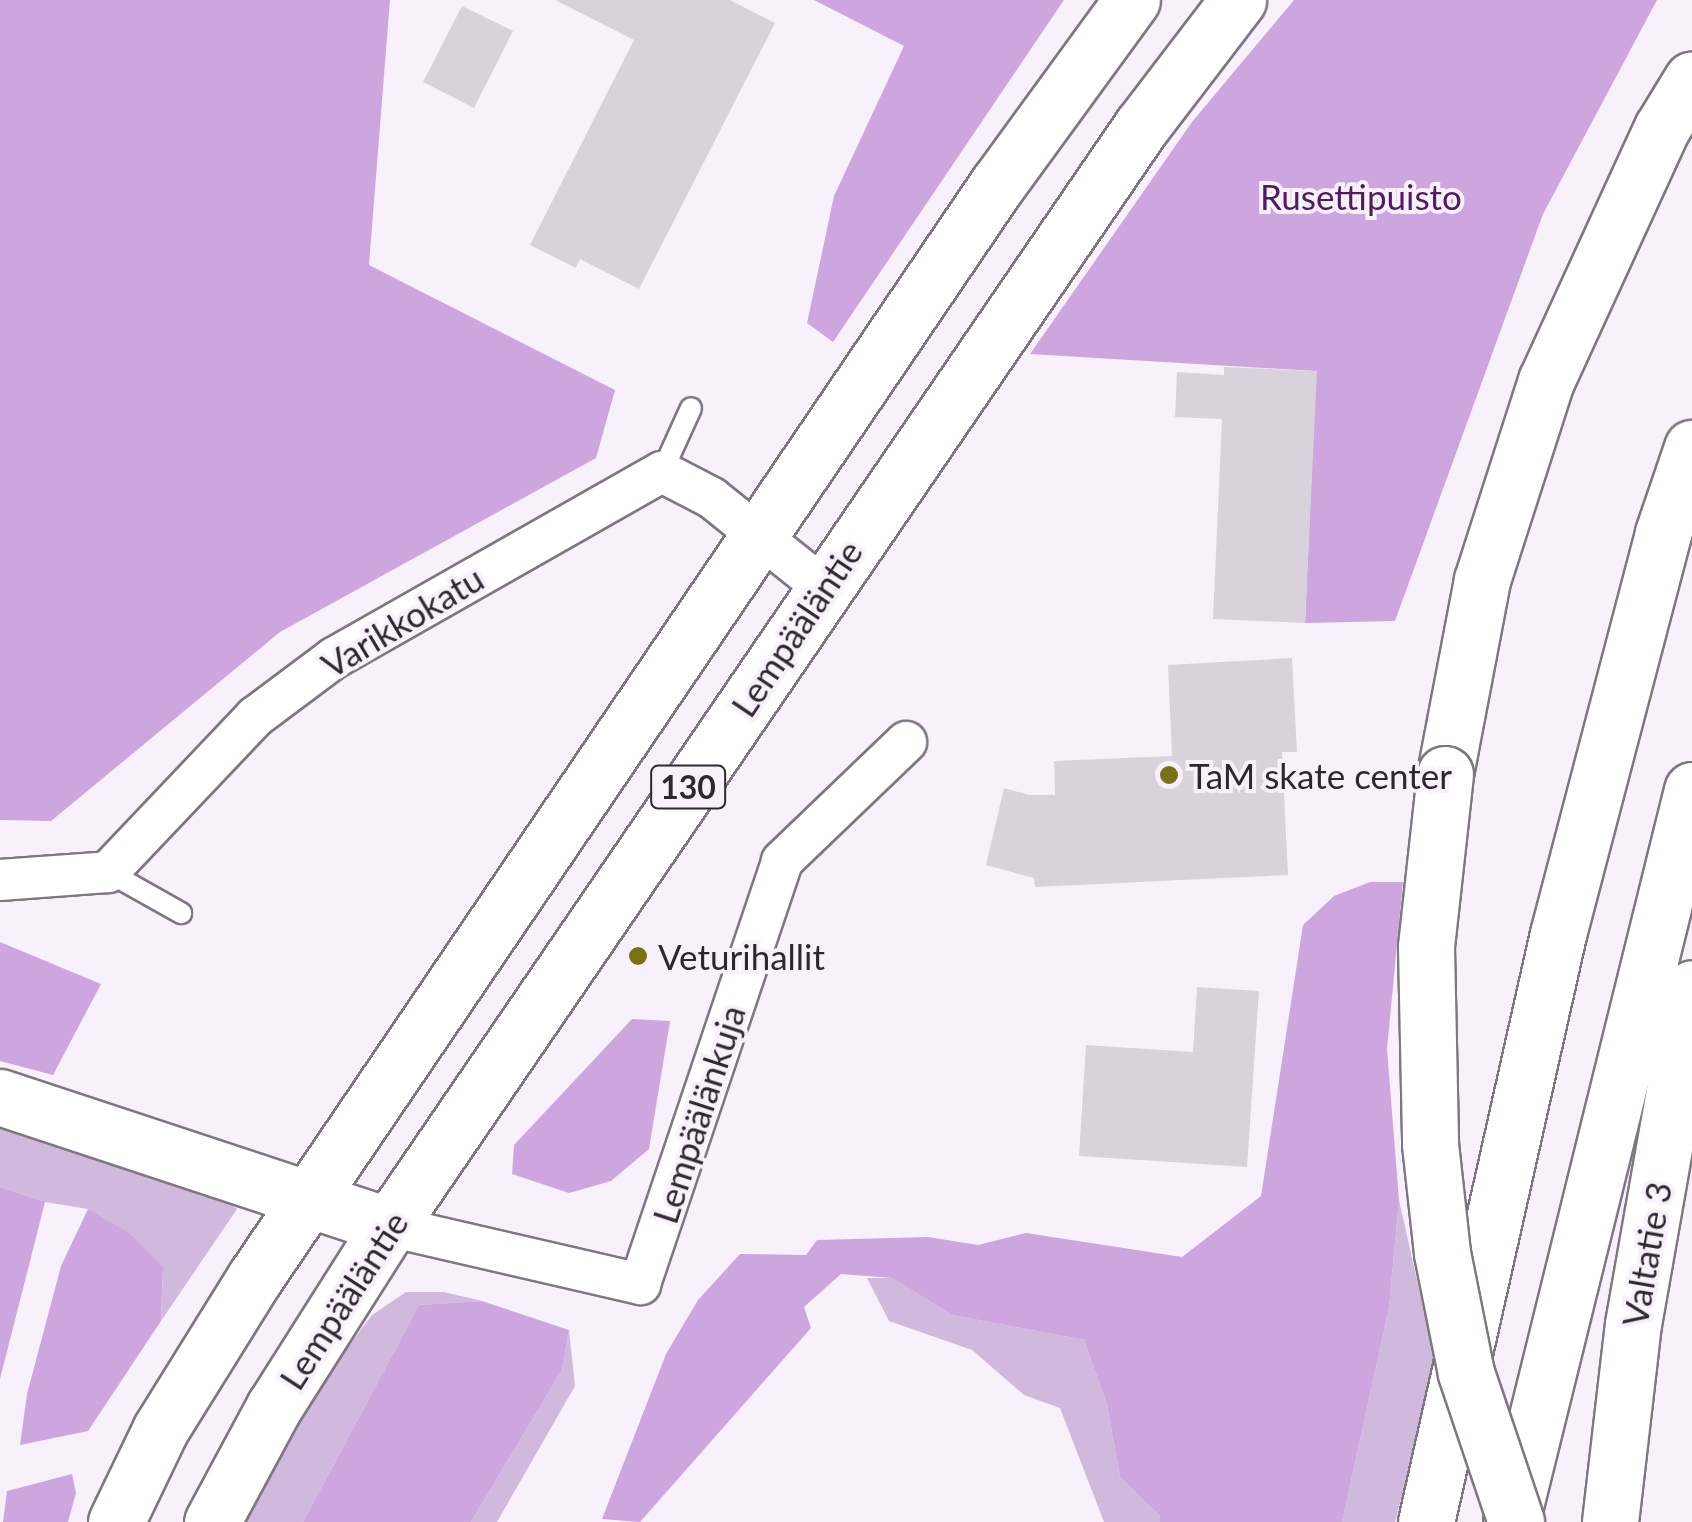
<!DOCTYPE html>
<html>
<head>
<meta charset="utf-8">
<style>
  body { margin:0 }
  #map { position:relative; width:1692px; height:1522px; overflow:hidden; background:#f8f1fc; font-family:Lato,sans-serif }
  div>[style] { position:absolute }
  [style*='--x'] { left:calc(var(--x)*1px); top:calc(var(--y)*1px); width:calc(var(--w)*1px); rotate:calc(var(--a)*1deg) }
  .green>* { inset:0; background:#d1b8dd }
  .forest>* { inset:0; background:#cda6df }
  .building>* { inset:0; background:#d9d2dd }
  .roads { filter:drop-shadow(2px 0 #7e7781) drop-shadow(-2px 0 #7e7781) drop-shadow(0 2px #7e7781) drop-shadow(0 -2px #7e7781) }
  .lane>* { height:20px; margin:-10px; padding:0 10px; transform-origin:10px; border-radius:10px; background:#fff }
  .street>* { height:40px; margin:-20px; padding:0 20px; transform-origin:20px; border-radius:20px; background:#fff }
  .primary>* { height:55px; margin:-27.5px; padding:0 27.5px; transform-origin:27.5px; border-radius:27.5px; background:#fff }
  .highway>* { height:55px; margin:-27.5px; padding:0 27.5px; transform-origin:27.5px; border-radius:27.5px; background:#fff }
  .bridges { filter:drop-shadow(2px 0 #7e7781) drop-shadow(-2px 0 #7e7781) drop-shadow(0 2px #7e7781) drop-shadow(0 -2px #7e7781) }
  .highway-bridge>* { height:55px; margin:-27.5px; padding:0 27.5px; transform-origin:27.5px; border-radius:27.5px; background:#fff }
  .dots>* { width:28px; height:28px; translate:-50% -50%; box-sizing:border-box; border:5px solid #f8f1fc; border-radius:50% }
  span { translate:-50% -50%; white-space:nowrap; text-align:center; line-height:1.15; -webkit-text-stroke:8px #f8f1fc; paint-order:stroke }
  .shield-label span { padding:2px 8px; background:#f8f1fc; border:2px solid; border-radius:8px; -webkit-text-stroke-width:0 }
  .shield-label { font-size:32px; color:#2c292d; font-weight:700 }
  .park-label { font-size:35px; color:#4d1d60 }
  .street-label { font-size:35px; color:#2c292d }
  .poi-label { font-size:35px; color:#2c292d }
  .left { translate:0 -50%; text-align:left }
</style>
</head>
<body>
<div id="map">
  <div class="green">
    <i style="clip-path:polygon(0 1118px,205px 1186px,237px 1209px,161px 1321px,163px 1268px,88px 1209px,45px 1202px,0 1187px)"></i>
    <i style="clip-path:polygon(1399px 1200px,1436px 1365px,1395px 1522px,1342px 1522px,1389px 1308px)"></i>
    <i style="clip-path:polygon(867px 1278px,892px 1278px,952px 1315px,1084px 1340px,1107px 1405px,1120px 1477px,1160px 1516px,1160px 1522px,1104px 1522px,1060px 1408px,1024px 1395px,972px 1350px,889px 1321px)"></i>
    <i style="clip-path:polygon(406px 1292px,444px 1292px,482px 1301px,419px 1305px,303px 1522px,237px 1522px,300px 1411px,372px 1315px)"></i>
    <i style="clip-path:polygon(569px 1330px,575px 1386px,497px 1522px,471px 1522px,562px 1370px)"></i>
  </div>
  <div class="forest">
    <i style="clip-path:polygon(0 0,390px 0,369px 265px,615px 390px,596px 458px,280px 632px,51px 821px,0 820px)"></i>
    <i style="clip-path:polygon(814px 0,1064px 0,833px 342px,807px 323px,834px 196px,904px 46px)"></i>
    <i style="clip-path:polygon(1294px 0,1657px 0,1543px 214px,1395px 621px,1305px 623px,1316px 371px,1030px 354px,1192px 122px)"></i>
    <i style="clip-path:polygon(1370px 882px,1403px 882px,1387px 1049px,1399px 1200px,1389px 1308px,1342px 1522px,1160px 1522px,1160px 1516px,1120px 1477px,1107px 1405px,1084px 1340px,952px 1315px,892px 1278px,841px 1274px,804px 1307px,811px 1328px,640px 1522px,602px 1519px,666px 1354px,698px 1300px,740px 1254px,806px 1255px,817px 1240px,928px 1237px,978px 1245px,1026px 1233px,1182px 1257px,1261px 1196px,1303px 925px,1334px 896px)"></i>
    <i style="clip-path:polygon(0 942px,101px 984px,53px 1075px,0 1061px)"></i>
    <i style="clip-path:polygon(632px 1019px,670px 1021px,649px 1149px,611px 1181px,569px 1193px,512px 1174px,514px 1145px)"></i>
    <i style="clip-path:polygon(0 1187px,45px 1202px,0 1379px)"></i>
    <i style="clip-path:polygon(88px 1209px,129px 1233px,163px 1267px,161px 1321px,88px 1431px,20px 1445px,27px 1394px,61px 1266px)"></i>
    <i style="clip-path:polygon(482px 1301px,569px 1330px,562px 1370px,471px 1522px,303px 1522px,419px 1305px)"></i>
    <i style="clip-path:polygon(72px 1474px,76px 1493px,68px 1522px,3px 1522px,7px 1491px)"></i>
  </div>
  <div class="building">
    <i style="clip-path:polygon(555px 0,730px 0,775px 23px,639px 289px,580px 259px,576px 268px,530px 245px,634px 40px)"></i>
    <i style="clip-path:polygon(462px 6px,513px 31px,474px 108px,423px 82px)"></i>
    <i style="clip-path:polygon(1224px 367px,1317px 371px,1305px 623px,1213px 619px,1222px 419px,1175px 417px,1177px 372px,1224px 375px)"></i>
    <i style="clip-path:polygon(1292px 658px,1297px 752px,1282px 752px,1288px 875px,1035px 887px,1034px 878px,986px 865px,1004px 788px,1029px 795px,1055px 795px,1054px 761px,1172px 756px,1168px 665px)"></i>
    <i style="clip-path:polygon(1197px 987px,1259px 991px,1247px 1167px,1079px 1156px,1086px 1045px,1193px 1052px)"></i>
  </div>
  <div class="roads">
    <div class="lane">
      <i style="--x:662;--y:472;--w:70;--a:-65.6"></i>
      <i style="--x:108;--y:872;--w:84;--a:29.3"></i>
    </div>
    <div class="street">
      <i style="--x:0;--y:880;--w:108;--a:-4.2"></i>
      <i style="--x:108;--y:872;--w:214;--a:-46.5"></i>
      <i style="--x:255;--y:717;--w:99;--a:-36.8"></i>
      <i style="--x:334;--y:658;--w:377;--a:-29.6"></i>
      <i style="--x:662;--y:472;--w:56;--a:27.5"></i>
      <i style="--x:712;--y:498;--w:142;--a:38.7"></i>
      <i style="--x:389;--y:1226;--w:258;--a:13"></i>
      <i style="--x:640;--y:1284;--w:446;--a:-71.4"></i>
      <i style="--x:782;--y:861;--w:172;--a:-43.8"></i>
    </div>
    <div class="primary">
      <i style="--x:116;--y:1522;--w:102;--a:-64.4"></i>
      <i style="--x:160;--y:1430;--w:181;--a:-58.1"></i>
      <i style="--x:256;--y:1276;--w:1319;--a:-55.82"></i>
      <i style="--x:997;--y:185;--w:229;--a:-53.9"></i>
      <i style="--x:212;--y:1522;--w:131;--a:-61.7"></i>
      <i style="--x:274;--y:1407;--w:214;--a:-57.6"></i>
      <i style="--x:389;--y:1226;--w:1332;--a:-55.62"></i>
      <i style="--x:1141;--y:127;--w:160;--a:-52.6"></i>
    </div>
    <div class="highway">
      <i style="--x:1445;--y:774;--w:197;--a:-79.2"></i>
      <i style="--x:1482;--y:580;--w:209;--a:-72.2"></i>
      <i style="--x:1546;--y:381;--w:278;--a:-65.4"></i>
      <i style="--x:1662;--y:128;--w:57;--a:-58.5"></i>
      <i style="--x:0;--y:1097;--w:410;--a:18.3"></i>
      <i style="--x:1426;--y:1522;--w:603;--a:-77.35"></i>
      <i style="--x:1558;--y:934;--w:415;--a:-75.3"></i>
      <i style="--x:1663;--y:533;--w:90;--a:-71.2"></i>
      <i style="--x:1511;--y:1522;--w:754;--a:-76.11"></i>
      <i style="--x:1610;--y:1522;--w:199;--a:-83.4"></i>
      <i style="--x:1633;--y:1324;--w:341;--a:-80"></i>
    </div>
  </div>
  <div class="bridges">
    <div class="highway-bridge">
      <i style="--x:1445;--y:774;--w:174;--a:96.3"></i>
      <i style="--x:1426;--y:947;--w:197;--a:88.8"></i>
      <i style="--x:1430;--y:1144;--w:110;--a:83.7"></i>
      <i style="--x:1442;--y:1253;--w:122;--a:78.7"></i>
      <i style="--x:1466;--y:1373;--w:157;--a:71.4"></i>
    </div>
  </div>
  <div class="dots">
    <i style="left:1169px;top:775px;background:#787213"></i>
    <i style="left:638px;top:956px;background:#787213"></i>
  </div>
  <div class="shield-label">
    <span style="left:688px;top:787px">130</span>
  </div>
  <div class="park-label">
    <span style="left:1361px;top:196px">Rusettipuisto</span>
  </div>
  <div class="street-label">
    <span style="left:402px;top:621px;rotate:-31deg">Varikkokatu</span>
    <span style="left:796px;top:628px;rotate:-56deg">Lempääläntie</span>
    <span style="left:698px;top:1114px;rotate:-72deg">Lempäälänkuja</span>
    <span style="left:1646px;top:1254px;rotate:-80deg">Valtatie 3</span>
    <span style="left:343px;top:1300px;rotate:-57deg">Lempääläntie</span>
  </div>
  <div class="poi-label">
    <span class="left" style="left:1189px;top:775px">TaM skate center</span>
    <span class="left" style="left:658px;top:956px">Veturihallit</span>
  </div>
</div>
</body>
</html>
